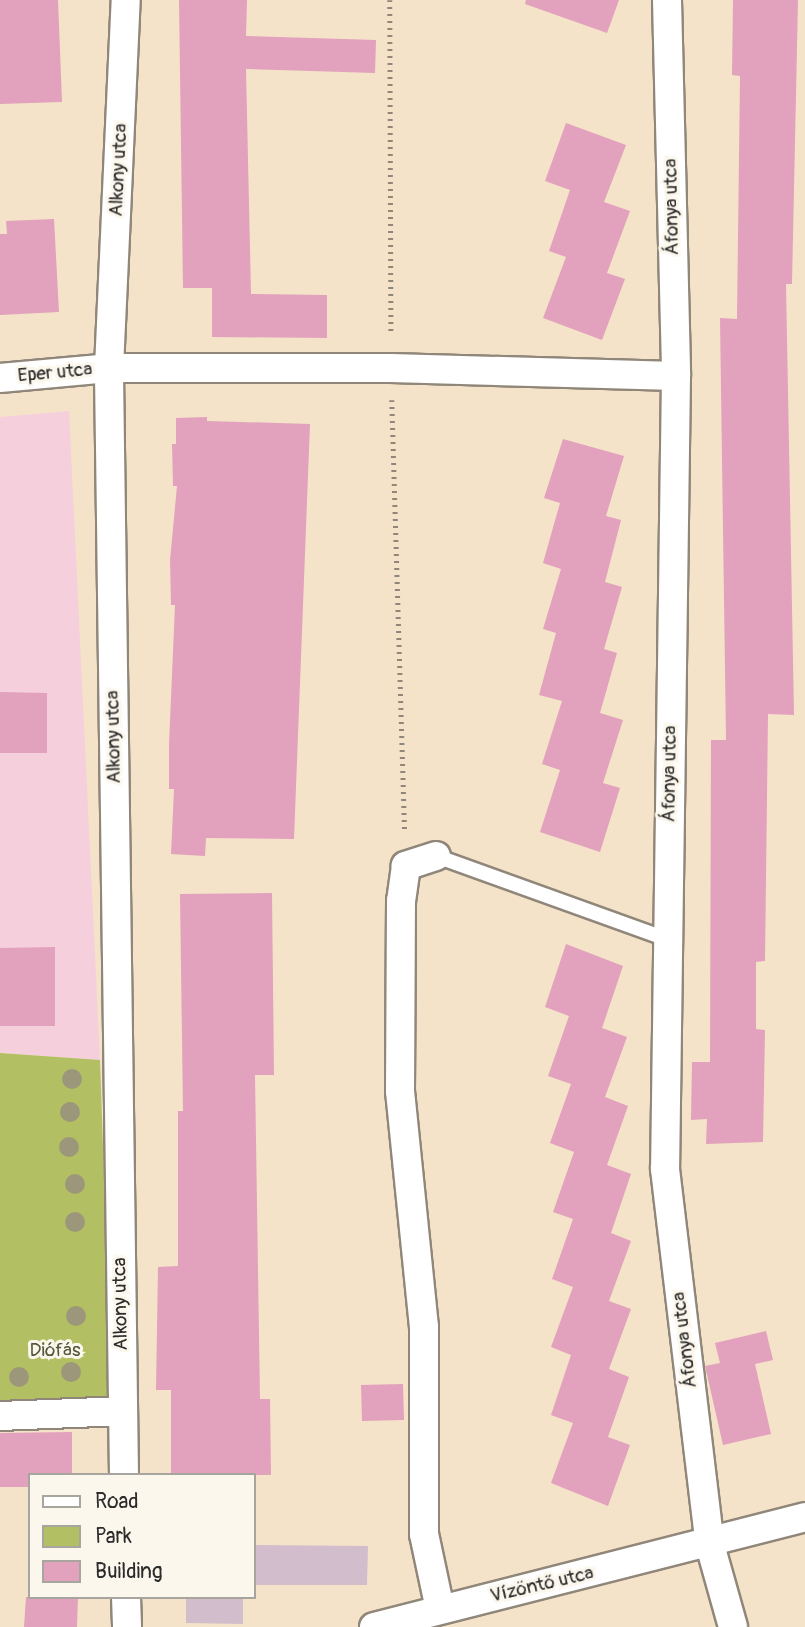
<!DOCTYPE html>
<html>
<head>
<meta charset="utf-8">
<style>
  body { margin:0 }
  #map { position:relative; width:805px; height:1627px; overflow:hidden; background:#f4e3c8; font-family:Pangolin,sans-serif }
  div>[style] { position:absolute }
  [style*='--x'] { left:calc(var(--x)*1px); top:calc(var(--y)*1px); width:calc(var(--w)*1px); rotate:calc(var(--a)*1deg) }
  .built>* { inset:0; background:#f5cfdb }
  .industrial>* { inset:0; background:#d1bdcc }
  .green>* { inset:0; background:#b2c063 }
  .building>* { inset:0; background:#e2a1bd }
  .path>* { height:4.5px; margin-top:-2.25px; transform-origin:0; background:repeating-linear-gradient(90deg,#90877a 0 2px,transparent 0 7px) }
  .roads { filter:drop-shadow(2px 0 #90877a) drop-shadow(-2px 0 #90877a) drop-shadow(0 2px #90877a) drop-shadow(0 -2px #90877a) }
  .service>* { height:14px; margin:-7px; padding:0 7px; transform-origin:7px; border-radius:7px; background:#fff }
  .minor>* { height:28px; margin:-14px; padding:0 14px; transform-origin:14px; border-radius:14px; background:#fff }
  .trees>* { width:20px; height:20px; margin:-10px; border-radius:50%; background:#9c977b }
  span { translate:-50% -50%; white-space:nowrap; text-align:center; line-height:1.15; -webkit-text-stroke:6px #fbf7ec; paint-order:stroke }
  .street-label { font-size:19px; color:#2b2b2b }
  .park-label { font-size:19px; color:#54583c }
  .legend { position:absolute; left:28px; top:1473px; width:228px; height:126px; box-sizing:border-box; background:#fbf7ec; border:2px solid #a8a59f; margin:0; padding:9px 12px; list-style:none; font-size:21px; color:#2b2b2b }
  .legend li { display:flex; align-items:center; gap:14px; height:35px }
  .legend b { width:35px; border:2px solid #a8a59f }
</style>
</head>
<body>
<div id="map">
  <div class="built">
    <i style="clip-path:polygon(69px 411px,100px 1060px,0 1053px,0 417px)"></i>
  </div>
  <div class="industrial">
    <i style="clip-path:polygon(254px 1545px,368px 1546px,367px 1585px,254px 1585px)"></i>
    <i style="clip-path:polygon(186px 1597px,243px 1597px,243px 1624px,186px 1623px)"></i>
  </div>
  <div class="green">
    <i style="clip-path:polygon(0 1053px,100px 1060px,112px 1405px,0 1407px)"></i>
  </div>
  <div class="building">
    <i style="clip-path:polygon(0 0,58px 0,62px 102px,0 104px)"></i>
    <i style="clip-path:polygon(179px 0,247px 0,246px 36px,376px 40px,375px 73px,246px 69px,251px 294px,327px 295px,327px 338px,212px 337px,212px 288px,183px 288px)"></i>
    <i style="clip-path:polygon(526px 0,619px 0,607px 33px,525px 4px)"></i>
    <i style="clip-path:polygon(733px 0,798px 0,792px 284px,786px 284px,794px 715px,768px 714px,765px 961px,756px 962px,756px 1029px,765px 1030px,763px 1142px,706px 1144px,707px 1119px,691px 1120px,692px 1062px,710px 1062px,711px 740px,726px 740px,720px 318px,737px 319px,740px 76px,732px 75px)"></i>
    <i style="clip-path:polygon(566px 123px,626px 145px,604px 202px,630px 211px,607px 273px,625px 279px,602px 340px,543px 318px,566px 257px,549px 251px,570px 190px,545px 181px)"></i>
    <i style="clip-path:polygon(54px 219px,59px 312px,0 315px,0 234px,7px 234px,6px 221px)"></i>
    <i style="clip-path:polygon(207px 417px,207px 421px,310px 424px,294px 839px,206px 838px,205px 856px,171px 854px,174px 789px,169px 789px,169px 744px,175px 605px,171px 605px,170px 560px,177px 486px,173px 486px,172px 444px,176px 444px,176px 418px)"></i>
    <i style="clip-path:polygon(563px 439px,624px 456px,606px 516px,621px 520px,605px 582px,622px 587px,604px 649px,617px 653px,600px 713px,623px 720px,603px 783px,620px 788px,600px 852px,540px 832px,560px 770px,542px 764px,562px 701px,539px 695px,556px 633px,543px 629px,561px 569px,543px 563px,560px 503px,544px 498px)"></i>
    <i style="clip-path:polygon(0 692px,47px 693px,47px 753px,0 753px)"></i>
    <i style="clip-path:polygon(272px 893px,274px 1075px,255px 1075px,260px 1399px,270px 1399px,271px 1475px,171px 1475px,171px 1390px,156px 1390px,158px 1267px,178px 1266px,178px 1111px,183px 1111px,180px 894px)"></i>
    <i style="clip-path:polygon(566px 944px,623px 966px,602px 1028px,627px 1037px,605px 1097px,628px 1106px,607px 1165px,631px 1174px,611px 1233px,631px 1241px,609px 1301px,631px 1309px,609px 1369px,629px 1377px,608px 1437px,630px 1445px,608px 1506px,551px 1483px,573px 1423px,551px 1415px,571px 1355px,551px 1347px,573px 1287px,552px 1279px,573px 1219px,553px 1212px,574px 1152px,550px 1143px,571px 1084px,548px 1076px,569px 1016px,545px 1007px)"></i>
    <i style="clip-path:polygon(55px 947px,55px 1026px,0 1026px,0 948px)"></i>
    <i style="clip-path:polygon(766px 1331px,773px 1360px,755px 1364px,771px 1434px,723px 1445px,705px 1366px,720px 1363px,715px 1343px)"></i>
    <i style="clip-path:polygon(403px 1384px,404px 1420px,362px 1421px,361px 1385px)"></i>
    <i style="clip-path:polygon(72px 1432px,72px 1475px,30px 1475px,30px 1487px,0 1487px,0 1433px)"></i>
    <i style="clip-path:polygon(26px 1597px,78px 1597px,77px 1627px,24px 1627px)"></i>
  </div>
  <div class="path">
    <i style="--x:390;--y:0;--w:335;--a:89.8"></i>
    <i style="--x:392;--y:400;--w:432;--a:88.3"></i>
  </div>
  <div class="roads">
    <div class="service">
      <i style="--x:436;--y:856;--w:245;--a:19.8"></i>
    </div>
    <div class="minor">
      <i style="--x:667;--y:0;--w:376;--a:88.6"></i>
      <i style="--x:676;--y:376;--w:793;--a:90.79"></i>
      <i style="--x:665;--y:1169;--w:379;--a:83.2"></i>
      <i style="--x:710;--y:1545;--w:85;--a:74.3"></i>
      <i style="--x:0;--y:378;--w:109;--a:-5.2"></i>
      <i style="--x:109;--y:368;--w:282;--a:0"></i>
      <i style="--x:391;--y:368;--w:285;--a:1.6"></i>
      <i style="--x:436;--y:856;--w:32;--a:162"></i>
      <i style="--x:406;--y:866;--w:35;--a:98"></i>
      <i style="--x:401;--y:901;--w:190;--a:90.3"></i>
      <i style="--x:400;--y:1091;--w:237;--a:84.2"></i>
      <i style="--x:424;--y:1327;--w:207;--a:90"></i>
      <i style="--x:424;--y:1534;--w:77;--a:78"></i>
      <i style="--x:0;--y:1416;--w:123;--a:-2.3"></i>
      <i style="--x:124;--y:1475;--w:1107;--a:-90.78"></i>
      <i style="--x:109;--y:368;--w:368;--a:-87.4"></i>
      <i style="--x:126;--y:1597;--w:30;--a:88"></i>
      <i style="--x:374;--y:1627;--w:445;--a:-14.3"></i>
    </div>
  </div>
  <div class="trees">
    <i style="left:72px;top:1079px"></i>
    <i style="left:70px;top:1112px"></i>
    <i style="left:69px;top:1147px"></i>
    <i style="left:75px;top:1184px"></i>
    <i style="left:75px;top:1222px"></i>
    <i style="left:76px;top:1316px"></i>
    <i style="left:71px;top:1372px"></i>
    <i style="left:19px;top:1377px"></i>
  </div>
  <div class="street-label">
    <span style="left:119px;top:170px;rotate:-87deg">Alkony utca</span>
    <span style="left:672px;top:207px;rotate:-91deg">Áfonya utca</span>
    <span style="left:55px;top:373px;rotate:-5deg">Eper utca</span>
    <span style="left:114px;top:737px;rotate:-91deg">Alkony utca</span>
    <span style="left:670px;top:774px;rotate:-89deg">Áfonya utca</span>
    <span style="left:121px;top:1304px;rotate:-91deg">Alkony utca</span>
    <span style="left:685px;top:1340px;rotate:-97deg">Áfonya utca</span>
    <span style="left:542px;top:1585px;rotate:-13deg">Vízöntő utca</span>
  </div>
  <div class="park-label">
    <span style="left:55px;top:1351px">Diófás</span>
  </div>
  <ul class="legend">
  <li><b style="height:9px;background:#fff"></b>Road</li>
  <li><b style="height:19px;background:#b2c063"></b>Park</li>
  <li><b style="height:19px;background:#e2a1bd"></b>Building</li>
  </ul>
</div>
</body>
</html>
